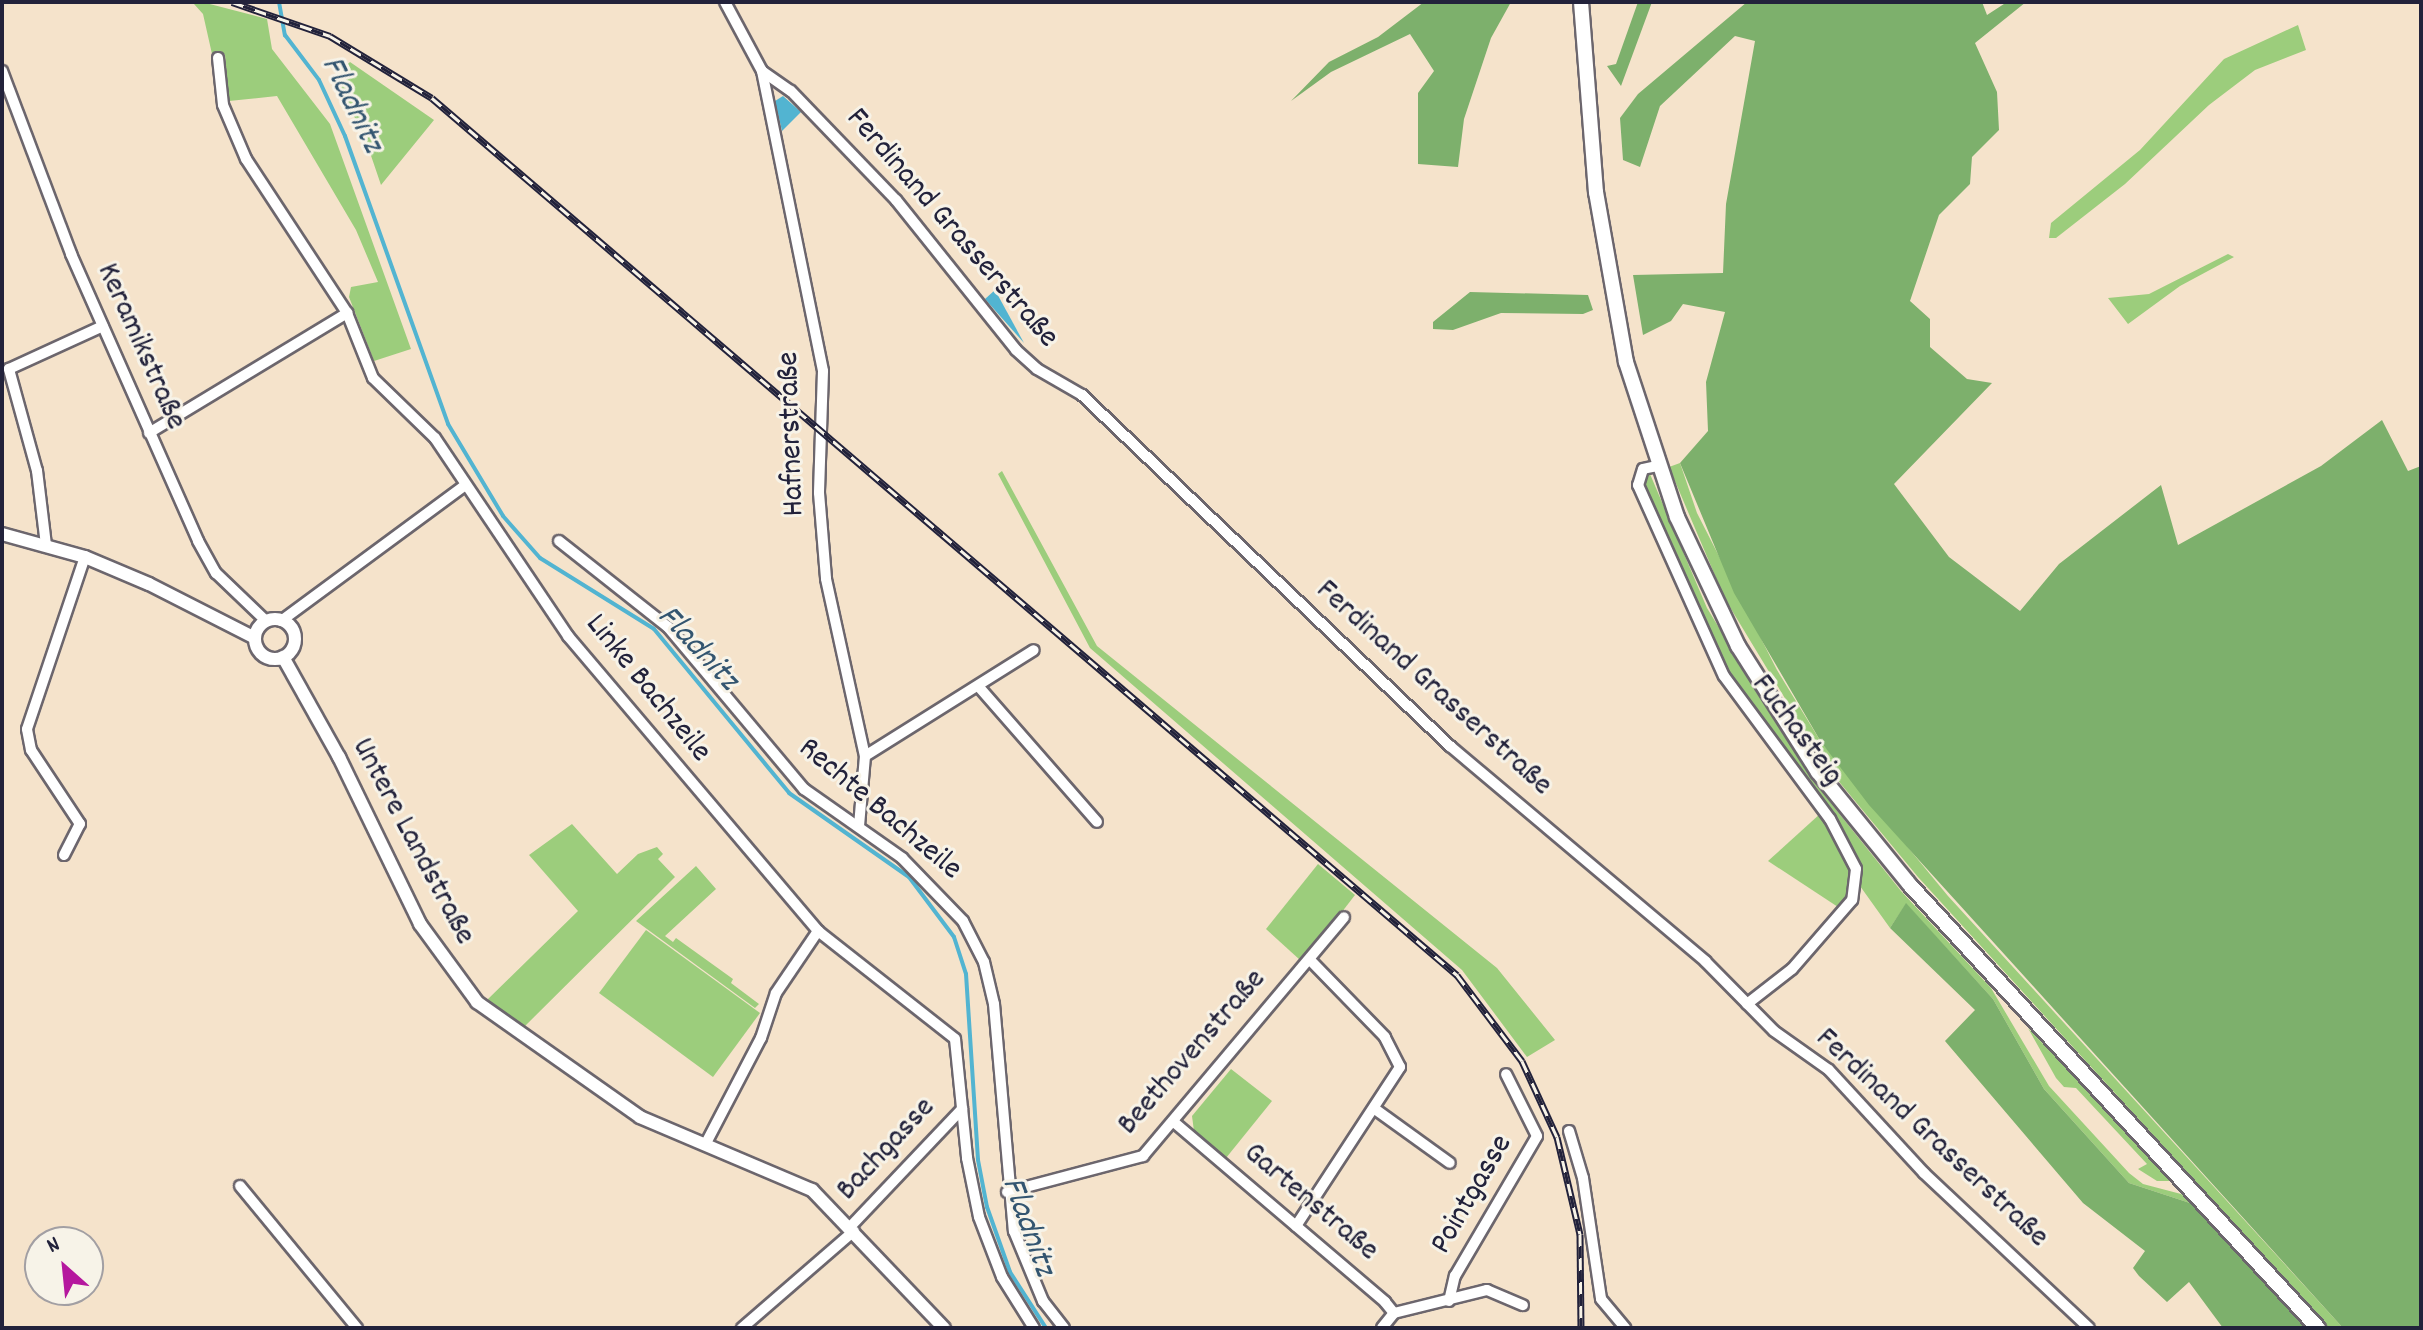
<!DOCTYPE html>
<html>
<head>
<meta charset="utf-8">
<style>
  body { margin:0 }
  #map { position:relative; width:2423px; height:1330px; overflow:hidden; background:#f5e3cb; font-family:Dekko,sans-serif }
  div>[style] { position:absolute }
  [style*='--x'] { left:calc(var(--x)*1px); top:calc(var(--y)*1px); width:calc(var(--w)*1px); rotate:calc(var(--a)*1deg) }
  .green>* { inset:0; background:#9ccd7c }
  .forest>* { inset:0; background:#7db06c }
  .water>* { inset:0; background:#52b4d1 }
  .stream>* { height:4px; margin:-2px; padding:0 2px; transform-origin:2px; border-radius:2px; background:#52b4d1 }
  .roads { filter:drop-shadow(2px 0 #6c666d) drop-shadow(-2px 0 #6c666d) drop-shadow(0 2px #6c666d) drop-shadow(0 -2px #6c666d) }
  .minor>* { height:10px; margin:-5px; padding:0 5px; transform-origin:5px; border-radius:5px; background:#fff }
  .tertiary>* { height:12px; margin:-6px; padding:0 6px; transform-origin:6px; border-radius:6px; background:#fff }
  .tertiary>.ring { margin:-6px; padding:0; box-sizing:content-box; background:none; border:12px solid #fff; border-radius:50% }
  .secondary>* { height:14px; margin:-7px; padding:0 7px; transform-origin:7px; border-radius:7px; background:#fff }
  .rail>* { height:7px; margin-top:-3.5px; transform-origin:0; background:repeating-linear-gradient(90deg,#f7f3e8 0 12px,#22223b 0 24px); box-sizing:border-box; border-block:2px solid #22223b }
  span { translate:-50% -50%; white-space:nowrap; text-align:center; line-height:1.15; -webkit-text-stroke:6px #f7f3e8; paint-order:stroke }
  .street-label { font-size:32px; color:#22223b }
  .water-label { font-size:34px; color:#335570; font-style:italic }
  .frame { position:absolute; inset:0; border:4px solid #22223b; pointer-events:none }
  .north { position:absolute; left:24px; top:1226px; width:80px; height:80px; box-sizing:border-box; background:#f7f3e8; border:2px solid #a29fa3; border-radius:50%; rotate:333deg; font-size:22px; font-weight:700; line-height:32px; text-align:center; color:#22223b }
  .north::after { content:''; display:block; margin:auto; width:28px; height:36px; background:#b5179e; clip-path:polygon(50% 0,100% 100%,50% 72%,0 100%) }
</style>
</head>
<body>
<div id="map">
  <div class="green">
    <i style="clip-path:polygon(177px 2px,202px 2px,267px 19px,272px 49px,330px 124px,411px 349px,374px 361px,349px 297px,351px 287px,378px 282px,356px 230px,277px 96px,229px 101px,225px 55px,221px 51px,212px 54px,203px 14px,194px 4px)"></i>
    <i style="clip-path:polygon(2298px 25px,2306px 50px,2255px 70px,2209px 105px,2125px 184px,2056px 238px,2049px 238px,2051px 223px,2140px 150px,2224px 59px)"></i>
    <i style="clip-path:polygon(350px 62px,434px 120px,381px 185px,365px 138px,334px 77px)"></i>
    <i style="clip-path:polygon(2228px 254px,2234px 257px,2180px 286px,2128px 324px,2108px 298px,2149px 294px)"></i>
    <i style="clip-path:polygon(1680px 463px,1697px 513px,1777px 670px,1821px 742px,1948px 896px,2343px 1328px,2329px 1328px,1918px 877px,1826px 766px,1725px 599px,1669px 467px)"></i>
    <i style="clip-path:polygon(1002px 471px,1097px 646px,1497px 968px,1555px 1040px,1527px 1057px,1462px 970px,1090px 648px,998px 474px)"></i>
    <i style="clip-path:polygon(1644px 474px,1650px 474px,1707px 608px,1810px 777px,1901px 891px,1991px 988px,2049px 1086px,2129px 1173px,2143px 1184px,2181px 1194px,2196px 1205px,2129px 1183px,2044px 1089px,1993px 999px,1906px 904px,1890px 928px,1860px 886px,1859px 868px,1833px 818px,1732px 684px,1641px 483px)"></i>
    <i style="clip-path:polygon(1821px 813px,1852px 870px,1848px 898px,1838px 907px,1768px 861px)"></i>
    <i style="clip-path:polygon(572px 824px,617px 874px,638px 854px,657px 847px,663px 854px,658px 859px,675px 877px,523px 1028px,487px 1000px,578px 911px,529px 855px)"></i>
    <i style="clip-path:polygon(1318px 864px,1355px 895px,1308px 956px,1300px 960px,1266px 929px)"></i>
    <i style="clip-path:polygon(696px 866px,716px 889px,665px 936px,673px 942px,676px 938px,733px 979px,731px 983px,759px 1004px,755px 1008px,636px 921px)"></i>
    <i style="clip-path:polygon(646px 930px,760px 1013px,713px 1077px,599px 993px)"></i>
    <i style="clip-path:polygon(2028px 1028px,2174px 1181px,2157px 1181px,2138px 1169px,2147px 1164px,2076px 1088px,2064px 1087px,2056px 1078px)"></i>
    <i style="clip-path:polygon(1231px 1069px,1272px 1101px,1226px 1158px,1194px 1131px,1192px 1116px)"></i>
  </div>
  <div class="forest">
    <i style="clip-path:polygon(1424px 2px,1511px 2px,1491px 38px,1464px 119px,1458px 167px,1418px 164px,1418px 93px,1434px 71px,1410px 34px,1331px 72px,1291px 101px,1329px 62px,1378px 37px)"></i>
    <i style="clip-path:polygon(1638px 2px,1652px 2px,1621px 86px,1607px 66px,1616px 64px)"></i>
    <i style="clip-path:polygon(1747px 2px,1982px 2px,1987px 15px,2007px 2px,2026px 2px,1975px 43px,1997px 92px,1999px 130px,1972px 157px,1970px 184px,1939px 215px,1910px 301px,1930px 319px,1930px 347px,1967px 379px,1992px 383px,1894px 484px,1949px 557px,2020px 611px,2059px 564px,2161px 485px,2178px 545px,2321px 466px,2382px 420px,2408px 471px,2421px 466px,2421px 1328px,2343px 1328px,1869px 805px,1821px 742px,1734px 593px,1680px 463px,1708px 431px,1706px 382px,1725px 312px,1683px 304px,1671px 321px,1643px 335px,1633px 275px,1723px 273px,1726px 204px,1755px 41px,1735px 36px,1660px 106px,1640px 167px,1623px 160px,1620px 118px,1638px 94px)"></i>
    <i style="clip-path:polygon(1470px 292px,1588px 295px,1593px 310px,1583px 314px,1501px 313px,1453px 330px,1433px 329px,1433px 322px)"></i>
    <i style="clip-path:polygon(1906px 903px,1993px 999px,2044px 1089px,2129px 1183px,2196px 1205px,2308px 1328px,2223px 1328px,2189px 1282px,2167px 1302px,2139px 1276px,2133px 1268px,2145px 1251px,2083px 1203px,1945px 1041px,1975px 1010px,1890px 928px)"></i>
  </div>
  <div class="water">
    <i style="clip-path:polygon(783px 96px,801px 112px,782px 131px,775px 101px)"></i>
    <i style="clip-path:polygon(995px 290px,1024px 343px,985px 299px)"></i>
  </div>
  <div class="stream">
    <i style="--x:279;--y:2;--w:34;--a:80"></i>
    <i style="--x:285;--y:35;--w:56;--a:52.9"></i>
    <i style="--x:319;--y:80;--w:62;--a:65.1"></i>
    <i style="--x:345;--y:136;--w:306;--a:70.3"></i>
    <i style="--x:448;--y:424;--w:107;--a:59.1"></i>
    <i style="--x:503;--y:516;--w:56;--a:48.6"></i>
    <i style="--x:540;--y:558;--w:134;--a:31.9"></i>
    <i style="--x:654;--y:629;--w:212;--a:50.5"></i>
    <i style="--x:789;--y:793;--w:146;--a:35"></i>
    <i style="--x:909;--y:877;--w:75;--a:53.1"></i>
    <i style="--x:954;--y:937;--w:39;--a:72"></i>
    <i style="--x:966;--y:974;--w:186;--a:86.3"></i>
    <i style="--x:978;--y:1160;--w:48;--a:79.2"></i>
    <i style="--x:987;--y:1207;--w:69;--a:70.5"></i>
    <i style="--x:1010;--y:1272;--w:67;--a:57.3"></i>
  </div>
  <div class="roads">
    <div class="minor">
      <i style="--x:725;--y:2;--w:78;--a:61.8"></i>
      <i style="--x:762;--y:71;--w:306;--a:78.5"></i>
      <i style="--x:823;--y:371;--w:122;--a:91.9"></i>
      <i style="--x:819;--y:493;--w:86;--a:85.3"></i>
      <i style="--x:826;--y:579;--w:181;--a:77.6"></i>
      <i style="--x:865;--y:756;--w:70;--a:94.9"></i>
      <i style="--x:218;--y:58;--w:47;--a:83.9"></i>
      <i style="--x:223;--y:105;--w:59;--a:66.9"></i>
      <i style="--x:246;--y:159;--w:184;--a:56.7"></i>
      <i style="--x:347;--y:313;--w:70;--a:68.2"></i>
      <i style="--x:373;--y:378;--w:86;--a:44.1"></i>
      <i style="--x:435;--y:438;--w:239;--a:56.1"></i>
      <i style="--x:568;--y:636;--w:387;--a:49.7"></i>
      <i style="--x:818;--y:931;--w:174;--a:38.2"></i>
      <i style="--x:955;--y:1039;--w:120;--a:84.2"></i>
      <i style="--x:967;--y:1158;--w:60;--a:78.5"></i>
      <i style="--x:979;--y:1217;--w:64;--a:69"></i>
      <i style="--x:1002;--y:1277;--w:60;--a:57.9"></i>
      <i style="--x:2;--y:71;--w:196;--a:69.3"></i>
      <i style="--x:71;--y:254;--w:314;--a:66.1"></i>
      <i style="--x:198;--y:541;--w:37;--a:61"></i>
      <i style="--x:216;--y:573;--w:69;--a:43.8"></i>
      <i style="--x:762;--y:71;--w:35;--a:35"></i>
      <i style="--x:791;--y:91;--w:151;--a:46.1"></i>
      <i style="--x:896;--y:200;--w:192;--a:51.3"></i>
      <i style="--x:1016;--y:350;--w:28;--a:42"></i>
      <i style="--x:1037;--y:369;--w:52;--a:30"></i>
      <i style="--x:1082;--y:395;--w:509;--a:43.65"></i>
      <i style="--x:1450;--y:746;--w:334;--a:40.1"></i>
      <i style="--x:1705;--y:961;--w:98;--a:45.4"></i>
      <i style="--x:1774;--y:1031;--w:67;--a:35.3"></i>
      <i style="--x:1829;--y:1070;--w:140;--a:47.3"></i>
      <i style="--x:1924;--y:1173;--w:226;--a:43.2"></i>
      <i style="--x:149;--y:433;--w:232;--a:-31.2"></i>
      <i style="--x:1657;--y:466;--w:14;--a:168"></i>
      <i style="--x:1643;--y:469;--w:17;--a:107"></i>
      <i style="--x:1638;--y:485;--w:209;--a:65.8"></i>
      <i style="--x:1724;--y:676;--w:178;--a:53.5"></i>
      <i style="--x:1830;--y:819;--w:56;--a:62.5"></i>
      <i style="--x:1856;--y:869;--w:31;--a:97"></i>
      <i style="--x:1852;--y:900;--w:91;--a:131"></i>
      <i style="--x:1792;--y:969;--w:57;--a:142.1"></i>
      <i style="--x:559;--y:541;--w:139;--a:38.3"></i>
      <i style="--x:668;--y:627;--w:212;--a:50"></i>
      <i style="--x:804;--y:789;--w:120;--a:35.1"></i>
      <i style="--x:902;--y:858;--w:88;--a:45.9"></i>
      <i style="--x:963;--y:921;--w:46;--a:62.9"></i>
      <i style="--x:984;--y:962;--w:43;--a:76.6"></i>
      <i style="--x:994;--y:1004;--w:228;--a:85"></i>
      <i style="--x:1014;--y:1231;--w:76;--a:67.5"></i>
      <i style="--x:1043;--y:1301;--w:34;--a:52"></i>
      <i style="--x:46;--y:545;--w:75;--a:-96.9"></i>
      <i style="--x:37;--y:471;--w:106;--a:-105.4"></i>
      <i style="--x:9;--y:369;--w:103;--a:-24.6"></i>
      <i style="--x:281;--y:621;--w:227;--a:-36.4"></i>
      <i style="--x:979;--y:687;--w:179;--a:48.8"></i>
      <i style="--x:865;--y:756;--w:199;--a:-32.1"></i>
      <i style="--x:64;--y:855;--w:35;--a:-63"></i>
      <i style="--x:80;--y:824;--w:89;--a:-123.5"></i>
      <i style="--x:31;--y:750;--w:21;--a:-101"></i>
      <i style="--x:27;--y:729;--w:182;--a:-71.4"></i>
      <i style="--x:1375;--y:1109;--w:92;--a:35.8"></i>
      <i style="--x:1175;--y:1123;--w:276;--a:40.4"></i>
      <i style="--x:1385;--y:1302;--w:14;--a:51"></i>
      <i style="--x:1394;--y:1313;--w:19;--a:129"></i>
      <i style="--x:1569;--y:1131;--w:49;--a:73.4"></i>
      <i style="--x:1583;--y:1178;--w:122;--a:81.5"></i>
      <i style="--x:1601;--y:1299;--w:38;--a:50"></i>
      <i style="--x:705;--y:1145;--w:121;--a:-62.4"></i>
      <i style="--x:761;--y:1038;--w:47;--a:-71.6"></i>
      <i style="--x:776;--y:993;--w:75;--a:-55.9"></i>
      <i style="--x:240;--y:1186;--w:184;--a:50.5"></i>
      <i style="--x:1007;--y:1192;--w:141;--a:-14.8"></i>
      <i style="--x:1143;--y:1156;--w:312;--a:-49.9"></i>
      <i style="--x:1296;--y:1226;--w:190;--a:-56.8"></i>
      <i style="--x:1400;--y:1067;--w:34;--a:-117"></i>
      <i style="--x:1385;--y:1037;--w:105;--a:-134.2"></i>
      <i style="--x:850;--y:1227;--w:163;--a:-46.5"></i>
      <i style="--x:1449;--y:1301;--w:26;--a:-77"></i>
      <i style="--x:1455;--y:1276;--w:162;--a:-59.6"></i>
      <i style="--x:1537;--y:1136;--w:69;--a:-116.6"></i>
      <i style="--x:1394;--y:1313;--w:96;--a:-13.9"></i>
      <i style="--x:1487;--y:1290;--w:39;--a:23"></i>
      <i style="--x:742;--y:1328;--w:148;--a:-40.9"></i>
    </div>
    <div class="tertiary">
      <i style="--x:2;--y:534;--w:86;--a:15.5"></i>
      <i style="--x:85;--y:557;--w:69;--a:22.9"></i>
      <i style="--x:149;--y:584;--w:119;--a:27"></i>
      <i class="ring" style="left:255px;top:619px;width:28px;height:28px"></i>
      <i style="--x:283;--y:657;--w:115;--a:60.8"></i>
      <i style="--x:339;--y:757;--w:186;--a:64.1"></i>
      <i style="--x:420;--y:924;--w:97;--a:53.8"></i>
      <i style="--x:477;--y:1002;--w:199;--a:35.2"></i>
      <i style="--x:640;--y:1117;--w:187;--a:23"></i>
      <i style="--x:812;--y:1190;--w:191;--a:46.3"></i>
    </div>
    <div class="secondary">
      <i style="--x:1581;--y:2;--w:191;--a:85.5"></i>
      <i style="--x:1596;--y:192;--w:173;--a:80"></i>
      <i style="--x:1626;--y:362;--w:163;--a:71.8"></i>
      <i style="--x:1677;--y:517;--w:143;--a:64.7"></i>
      <i style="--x:1738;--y:646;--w:149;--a:57.6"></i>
      <i style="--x:1818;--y:772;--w:144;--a:50.9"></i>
      <i style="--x:1909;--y:884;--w:604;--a:47.35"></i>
    </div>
  </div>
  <div class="rail">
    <i style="--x:232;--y:2;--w:104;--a:19.1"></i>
    <i style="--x:330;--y:36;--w:119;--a:31.3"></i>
    <i style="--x:432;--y:98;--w:1349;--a:40.55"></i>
    <i style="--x:1457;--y:975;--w:108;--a:52.9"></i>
    <i style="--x:1522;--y:1061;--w:84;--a:65.3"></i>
    <i style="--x:1557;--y:1137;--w:100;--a:76.7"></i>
    <i style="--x:1580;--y:1234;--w:94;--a:89.4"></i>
  </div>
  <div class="street-label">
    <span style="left:951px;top:229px;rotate:49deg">Ferdinand Grasserstraße</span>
    <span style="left:140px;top:347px;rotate:66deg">Keramikstraße</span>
    <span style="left:793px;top:434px;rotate:-92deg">Hafnerstraße</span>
    <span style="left:647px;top:689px;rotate:51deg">Linke Bachzeile</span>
    <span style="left:1433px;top:689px;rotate:42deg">Ferdinand Grasserstraße</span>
    <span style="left:1796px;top:731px;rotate:53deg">Fuchasteig</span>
    <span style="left:879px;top:810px;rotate:40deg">Rechte Bachzeile</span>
    <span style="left:412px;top:842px;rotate:62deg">Untere Landstraße</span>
    <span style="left:1193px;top:1053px;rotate:-49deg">Beethovenstraße</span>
    <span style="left:1931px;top:1139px;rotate:43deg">Ferdinand Grasserstraße</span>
    <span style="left:887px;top:1150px;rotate:-47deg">Bachgasse</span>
    <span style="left:1473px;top:1195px;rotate:-60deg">Pointgasse</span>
    <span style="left:1310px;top:1203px;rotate:40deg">Gartenstraße</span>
  </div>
  <div class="water-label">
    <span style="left:351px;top:105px;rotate:64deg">Fladnitz</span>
    <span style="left:697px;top:649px;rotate:47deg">Fladnitz</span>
    <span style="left:1027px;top:1227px;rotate:70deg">Fladnitz</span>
  </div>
  <div class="frame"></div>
  <div class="north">N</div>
</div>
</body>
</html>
